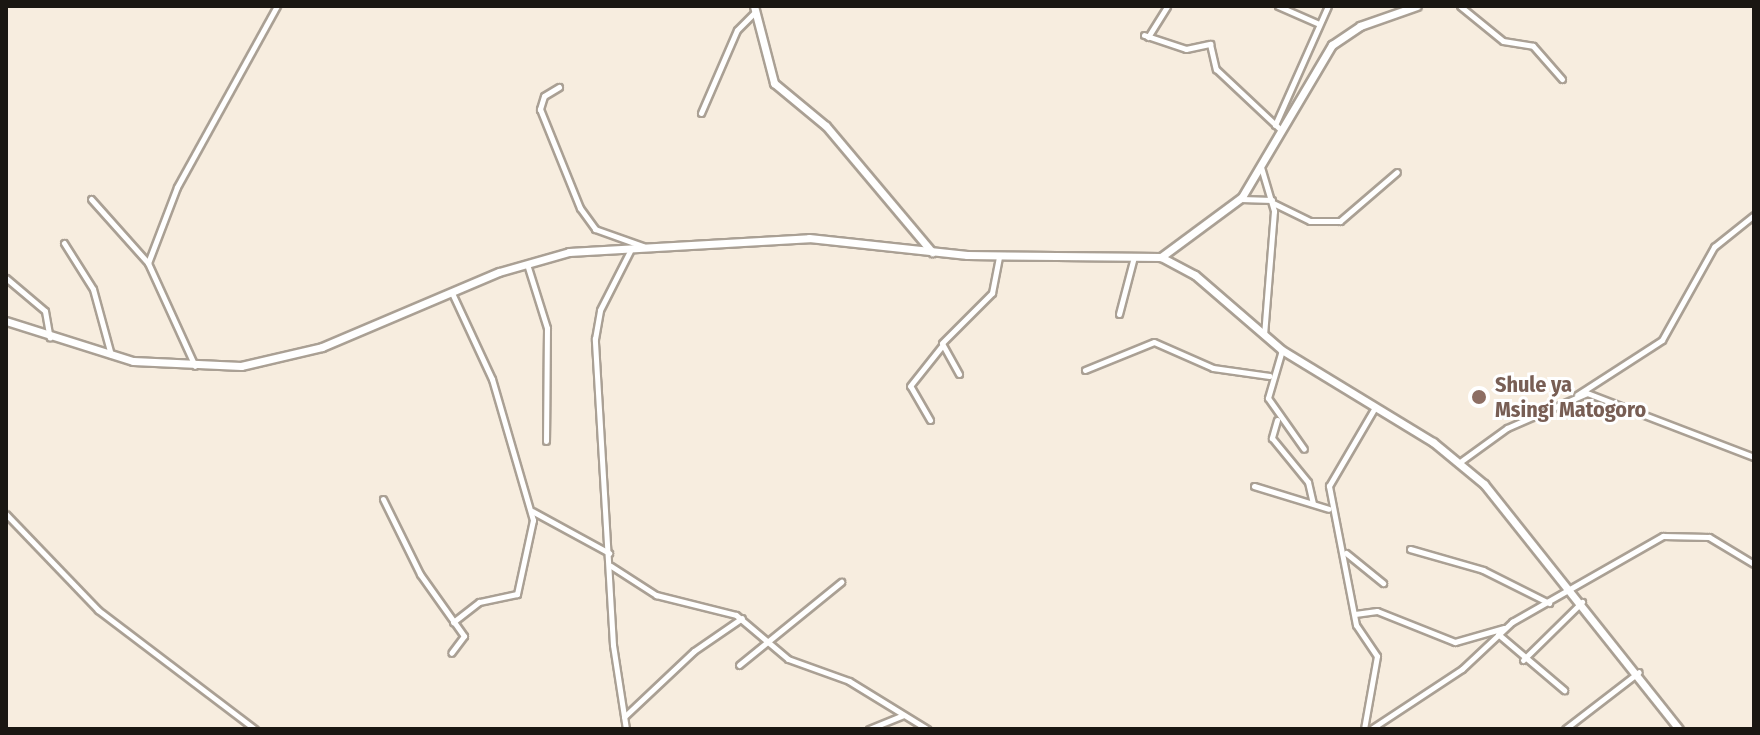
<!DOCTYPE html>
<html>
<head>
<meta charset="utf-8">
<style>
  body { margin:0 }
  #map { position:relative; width:1760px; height:735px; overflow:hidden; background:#f7eddf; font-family:"Fira Sans Condensed",sans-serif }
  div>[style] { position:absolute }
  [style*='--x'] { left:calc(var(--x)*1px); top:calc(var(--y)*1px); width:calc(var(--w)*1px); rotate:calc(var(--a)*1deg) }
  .roads { filter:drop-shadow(2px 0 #aaa094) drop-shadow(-2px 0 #aaa094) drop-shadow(0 2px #aaa094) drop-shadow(0 -2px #aaa094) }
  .minor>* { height:5px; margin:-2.5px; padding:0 2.5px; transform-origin:2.5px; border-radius:2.5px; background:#fff }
  .tertiary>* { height:7px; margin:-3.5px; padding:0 3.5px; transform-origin:3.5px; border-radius:3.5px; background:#fff }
  .dots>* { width:22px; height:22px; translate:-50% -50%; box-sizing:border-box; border:4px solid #fff; border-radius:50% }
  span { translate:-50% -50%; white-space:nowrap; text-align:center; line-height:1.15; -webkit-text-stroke:6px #fff; paint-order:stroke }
  .education-label { font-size:22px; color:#785e54; font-weight:700 }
  .left { translate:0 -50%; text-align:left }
  .frame { position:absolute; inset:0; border:8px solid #1a1712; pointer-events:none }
</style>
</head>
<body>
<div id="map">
  <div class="roads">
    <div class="minor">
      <i style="--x:1278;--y:6;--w:43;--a:23.6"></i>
      <i style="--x:1460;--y:6;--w:55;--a:39.1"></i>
      <i style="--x:1503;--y:41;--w:30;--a:9"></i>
      <i style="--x:1533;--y:46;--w:44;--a:48.7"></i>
      <i style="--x:1144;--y:35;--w:44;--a:18.4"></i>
      <i style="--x:1186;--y:49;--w:25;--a:-12"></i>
      <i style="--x:1210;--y:44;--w:26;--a:77"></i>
      <i style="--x:1216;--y:69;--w:88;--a:43.2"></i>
      <i style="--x:1148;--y:37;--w:36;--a:-58"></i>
      <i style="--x:559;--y:87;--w:17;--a:149"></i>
      <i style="--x:544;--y:96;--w:14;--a:107"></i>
      <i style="--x:540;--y:109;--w:107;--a:68"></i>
      <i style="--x:580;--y:208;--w:26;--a:54"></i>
      <i style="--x:595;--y:229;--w:51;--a:19.5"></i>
      <i style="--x:701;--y:113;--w:90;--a:-66.6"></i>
      <i style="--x:737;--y:30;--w:25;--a:-45"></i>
      <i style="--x:1275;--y:125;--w:130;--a:-66"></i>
      <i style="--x:1261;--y:167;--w:46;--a:73.5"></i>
      <i style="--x:1274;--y:211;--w:124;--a:94.6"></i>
      <i style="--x:91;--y:199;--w:86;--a:48.3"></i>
      <i style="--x:148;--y:263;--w:113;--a:65.5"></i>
      <i style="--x:1241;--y:199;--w:31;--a:2"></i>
      <i style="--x:1273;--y:203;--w:41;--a:25.9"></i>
      <i style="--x:1310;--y:221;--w:30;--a:0"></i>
      <i style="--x:1340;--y:221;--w:75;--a:-40.7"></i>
      <i style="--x:64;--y:243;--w:54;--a:57.8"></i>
      <i style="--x:93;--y:289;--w:68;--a:74.7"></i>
      <i style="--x:148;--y:263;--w:81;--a:-69.1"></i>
      <i style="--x:177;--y:187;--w:207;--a:-61.1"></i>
      <i style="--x:527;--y:264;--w:67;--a:72.6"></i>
      <i style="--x:547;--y:328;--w:113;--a:90.5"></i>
      <i style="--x:6;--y:278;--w:51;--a:40.2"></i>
      <i style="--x:45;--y:311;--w:27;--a:80"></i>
      <i style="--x:452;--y:293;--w:95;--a:65.1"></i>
      <i style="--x:492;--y:379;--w:147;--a:73.8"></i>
      <i style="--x:533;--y:520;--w:76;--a:102.2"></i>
      <i style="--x:517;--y:594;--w:39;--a:168"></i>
      <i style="--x:479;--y:602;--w:33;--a:142"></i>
      <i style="--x:1119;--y:314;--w:59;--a:-75.3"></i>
      <i style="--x:1282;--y:350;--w:50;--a:106.3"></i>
      <i style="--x:1268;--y:398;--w:62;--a:54.8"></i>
      <i style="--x:1085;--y:370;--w:74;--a:-22.1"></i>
      <i style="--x:1154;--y:342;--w:64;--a:23.8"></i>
      <i style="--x:1213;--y:368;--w:57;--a:8.1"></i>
      <i style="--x:959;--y:374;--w:35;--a:-119"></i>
      <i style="--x:942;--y:343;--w:71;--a:-45"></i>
      <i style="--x:992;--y:293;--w:38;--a:-79"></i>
      <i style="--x:1577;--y:395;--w:101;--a:-32.9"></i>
      <i style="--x:1662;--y:340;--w:107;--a:-60.8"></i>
      <i style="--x:1714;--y:247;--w:51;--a:-38.7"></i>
      <i style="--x:930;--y:420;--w:39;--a:-120"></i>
      <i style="--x:910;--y:386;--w:50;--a:-51.5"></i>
      <i style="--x:1277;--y:420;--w:19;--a:106"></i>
      <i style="--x:1272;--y:438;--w:57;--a:50.7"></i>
      <i style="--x:1308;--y:482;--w:22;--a:77"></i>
      <i style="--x:1460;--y:462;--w:58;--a:-35.9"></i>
      <i style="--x:1507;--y:428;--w:87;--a:-23.6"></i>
      <i style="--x:1587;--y:393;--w:179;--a:21"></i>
      <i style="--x:1254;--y:486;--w:78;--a:17"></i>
      <i style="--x:383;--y:499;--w:84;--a:63.7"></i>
      <i style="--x:420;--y:574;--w:76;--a:54.6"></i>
      <i style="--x:464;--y:636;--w:21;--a:127"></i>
      <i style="--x:532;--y:511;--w:88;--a:28.6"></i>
      <i style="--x:6;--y:514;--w:133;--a:46.2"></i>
      <i style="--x:98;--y:610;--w:197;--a:37.2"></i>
      <i style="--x:1410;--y:549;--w:76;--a:16"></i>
      <i style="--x:1483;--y:570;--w:74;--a:26.6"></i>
      <i style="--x:1346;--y:553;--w:48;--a:39"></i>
      <i style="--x:611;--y:566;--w:54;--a:32.8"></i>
      <i style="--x:656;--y:595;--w:82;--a:14"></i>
      <i style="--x:736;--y:615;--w:68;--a:40.2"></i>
      <i style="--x:788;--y:659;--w:65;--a:19.8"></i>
      <i style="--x:849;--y:681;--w:92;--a:31.6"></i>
      <i style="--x:1355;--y:614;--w:22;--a:-8"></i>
      <i style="--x:1377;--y:611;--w:84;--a:21.7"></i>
      <i style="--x:1455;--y:642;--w:51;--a:-15.9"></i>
      <i style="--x:1498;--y:634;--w:87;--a:40.3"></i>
      <i style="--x:1523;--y:660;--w:83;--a:-44.5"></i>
      <i style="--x:739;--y:665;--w:132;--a:-39.1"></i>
      <i style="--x:624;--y:717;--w:96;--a:-43.3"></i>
      <i style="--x:694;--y:651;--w:58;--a:-34.5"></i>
      <i style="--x:626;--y:729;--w:85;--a:-98.8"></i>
      <i style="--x:613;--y:645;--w:307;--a:-93.4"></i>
      <i style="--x:595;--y:339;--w:29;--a:-80"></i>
      <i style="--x:600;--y:310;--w:66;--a:-63"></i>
      <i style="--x:869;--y:729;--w:37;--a:-22"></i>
      <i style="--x:1364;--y:729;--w:74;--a:-79.9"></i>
      <i style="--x:1377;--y:656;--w:37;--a:-124"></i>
      <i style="--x:1356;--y:625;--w:142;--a:-101"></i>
      <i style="--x:1329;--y:486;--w:89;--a:-59.7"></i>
      <i style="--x:1371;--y:729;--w:109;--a:-33.4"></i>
      <i style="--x:1462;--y:669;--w:69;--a:-43.2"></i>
      <i style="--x:1512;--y:622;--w:174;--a:-29.7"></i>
      <i style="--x:1663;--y:536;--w:46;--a:1.2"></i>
      <i style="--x:1709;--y:537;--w:52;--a:31"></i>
      <i style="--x:1565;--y:729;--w:93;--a:-37.6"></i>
    </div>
    <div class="tertiary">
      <i style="--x:754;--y:6;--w:80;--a:75.4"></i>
      <i style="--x:774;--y:83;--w:67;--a:39.6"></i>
      <i style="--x:826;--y:126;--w:165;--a:49.9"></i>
      <i style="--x:1161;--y:257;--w:38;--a:28"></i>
      <i style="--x:1195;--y:275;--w:115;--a:40.8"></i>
      <i style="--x:1282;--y:350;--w:177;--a:31.4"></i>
      <i style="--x:1433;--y:442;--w:66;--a:39.5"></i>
      <i style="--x:1484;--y:484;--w:313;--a:51.5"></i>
      <i style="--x:6;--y:321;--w:133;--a:17.5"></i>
      <i style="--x:133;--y:361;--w:108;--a:2.7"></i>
      <i style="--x:241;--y:366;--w:83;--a:-13.2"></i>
      <i style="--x:322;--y:347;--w:192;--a:-23"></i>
      <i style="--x:499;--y:272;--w:73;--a:-15.9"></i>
      <i style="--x:569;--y:252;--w:240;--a:-3.3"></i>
      <i style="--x:809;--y:238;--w:159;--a:6.1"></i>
      <i style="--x:967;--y:255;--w:194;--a:0.6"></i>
      <i style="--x:1161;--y:257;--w:101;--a:-36.5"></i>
      <i style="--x:1242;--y:197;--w:177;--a:-59.4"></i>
      <i style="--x:1332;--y:45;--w:34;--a:-34"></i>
      <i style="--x:1360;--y:26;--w:60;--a:-19.3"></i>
    </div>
  </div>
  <div class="dots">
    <i style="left:1479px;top:397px;background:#8d6e63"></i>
  </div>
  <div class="education-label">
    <span class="left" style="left:1495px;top:397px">Shule ya<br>Msingi Matogoro</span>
  </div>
  <div class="frame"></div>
</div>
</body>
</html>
